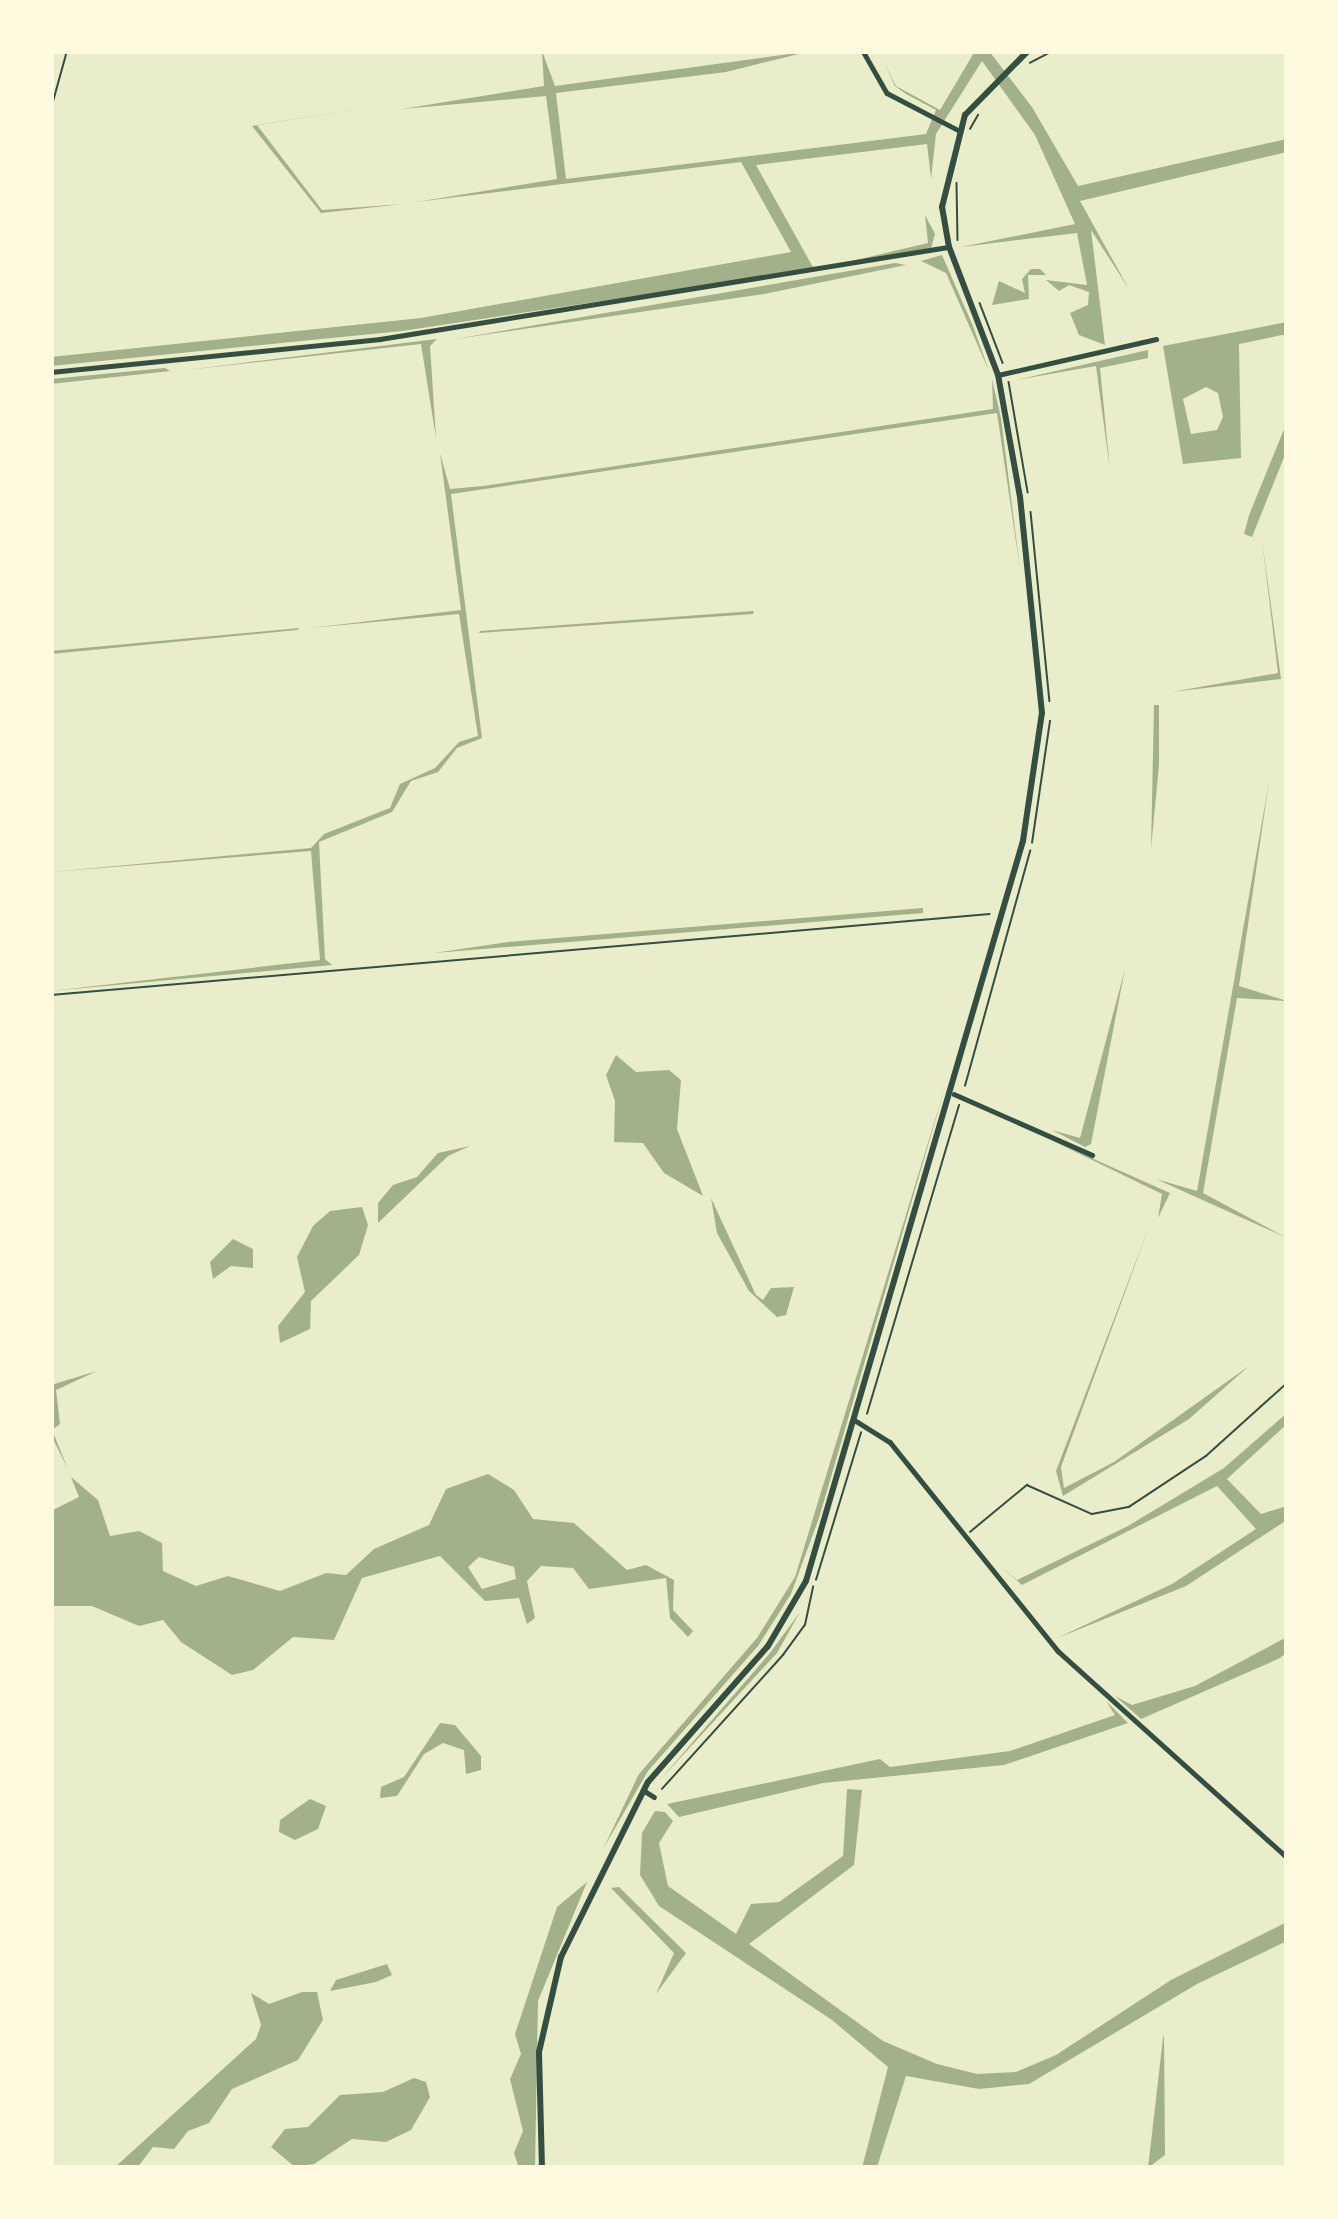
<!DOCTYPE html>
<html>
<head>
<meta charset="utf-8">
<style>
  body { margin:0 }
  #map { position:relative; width:1338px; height:2219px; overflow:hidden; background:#e9edc9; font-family:"Titillium Web",sans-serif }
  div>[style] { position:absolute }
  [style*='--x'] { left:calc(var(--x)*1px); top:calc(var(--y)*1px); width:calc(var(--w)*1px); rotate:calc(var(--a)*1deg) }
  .water>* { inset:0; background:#a3b18a }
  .path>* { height:1.5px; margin:-0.75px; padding:0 0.75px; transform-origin:0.75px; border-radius:0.75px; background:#344e41 }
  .minor>* { height:4.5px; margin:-2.25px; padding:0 2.25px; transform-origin:2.25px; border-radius:2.25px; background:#344e41 }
  .tertiary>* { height:6px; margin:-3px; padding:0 3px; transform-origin:3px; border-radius:3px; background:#344e41 }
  span { translate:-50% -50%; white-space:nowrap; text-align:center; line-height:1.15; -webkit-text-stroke:12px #fefae0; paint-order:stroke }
  .frame { position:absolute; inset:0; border:54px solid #fefae0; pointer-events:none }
</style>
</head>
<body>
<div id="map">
  <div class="water">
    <i style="clip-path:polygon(542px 51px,555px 86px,811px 51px,726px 72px,556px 93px,566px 179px,926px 134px,936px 110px,906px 94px,895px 86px,884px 62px,896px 86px,940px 110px,975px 51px,989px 51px,1032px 107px,1078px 186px,1287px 139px,1287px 152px,1080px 201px,1129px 289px,1091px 230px,1105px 345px,1079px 335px,1070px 313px,1088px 305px,1089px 292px,1069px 285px,1059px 291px,1046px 280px,1087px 285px,1077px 233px,961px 247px,1075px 224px,1035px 135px,982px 61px,936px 134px,931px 179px,927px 144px,756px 165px,814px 269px,402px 331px,51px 366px,51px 357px,421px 318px,791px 252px,741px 162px,416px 202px,557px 179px,546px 96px,402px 109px,544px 86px)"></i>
    <i style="clip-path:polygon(390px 104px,257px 125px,322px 210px,403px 204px,321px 213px,252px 126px)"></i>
    <i style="clip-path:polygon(925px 215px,935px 234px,931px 248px,822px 268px,928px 243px)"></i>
    <i style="clip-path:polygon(942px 255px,973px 326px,989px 371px,946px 273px,921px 261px)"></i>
    <i style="clip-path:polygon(895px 263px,906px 265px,764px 294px,455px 339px)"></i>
    <i style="clip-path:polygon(1031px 269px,1040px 269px,1046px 275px,1028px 275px,1029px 299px,992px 305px,999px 281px,1025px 293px,1022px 279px)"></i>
    <i style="clip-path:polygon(evenodd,1287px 322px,1287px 334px,1239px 344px,1241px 458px,1183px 464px,1163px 346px,1287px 322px,1206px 387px,1218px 393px,1223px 417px,1217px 430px,1191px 434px,1183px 399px,1206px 387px)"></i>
    <i style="clip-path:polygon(437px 339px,430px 346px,436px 438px,421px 344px,186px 370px)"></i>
    <i style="clip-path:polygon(1148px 350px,1148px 358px,1100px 368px,1110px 470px,1096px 366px,1016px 380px)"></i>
    <i style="clip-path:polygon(165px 368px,170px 371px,51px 384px,51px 379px)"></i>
    <i style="clip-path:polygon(992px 379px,1001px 418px,1020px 569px,997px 413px,451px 494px,482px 738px,457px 748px,438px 772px,411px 781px,392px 812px,319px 842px,325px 959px,332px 965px,51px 991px,320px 960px,311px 851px,51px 872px,311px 848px,324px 834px,390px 808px,400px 784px,435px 768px,459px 742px,478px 736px,459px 614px,311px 628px,461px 610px,440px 453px,450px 489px,483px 486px,993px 409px)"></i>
    <i style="clip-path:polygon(1287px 422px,1287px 450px,1252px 537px,1244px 534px,1249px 515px)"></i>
    <i style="clip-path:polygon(1262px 540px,1281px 679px,1172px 692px,1278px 673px)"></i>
    <i style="clip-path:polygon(754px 611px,753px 614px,479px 633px,480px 631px)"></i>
    <i style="clip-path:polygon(300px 628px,297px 630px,51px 654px,51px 651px)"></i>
    <i style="clip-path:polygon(1154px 705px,1159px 705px,1159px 765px,1151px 849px)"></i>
    <i style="clip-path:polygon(1269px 782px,1239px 986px,1287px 1001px,1237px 998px,1203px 1193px,1287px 1238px,1156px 1179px,1197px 1191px)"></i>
    <i style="clip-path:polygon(923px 908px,923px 913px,434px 953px,508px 942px)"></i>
    <i style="clip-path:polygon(1125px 969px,1091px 1144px,1085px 1147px,1052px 1130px,1080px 1138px)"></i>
    <i style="clip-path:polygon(616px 1055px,636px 1072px,669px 1070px,681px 1080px,677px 1129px,703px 1196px,664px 1173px,643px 1143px,614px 1142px,615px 1101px,606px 1075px)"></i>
    <i style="clip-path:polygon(946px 1084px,819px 1518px,791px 1594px,758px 1646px,648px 1771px,603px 1849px,639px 1774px,757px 1638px,795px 1577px)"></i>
    <i style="clip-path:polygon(1051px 1140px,1170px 1193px,1158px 1218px,1162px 1194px)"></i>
    <i style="clip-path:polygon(470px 1146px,448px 1156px,378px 1223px,378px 1203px,393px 1185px,417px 1177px,438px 1153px)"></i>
    <i style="clip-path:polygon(711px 1198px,756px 1295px,763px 1300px,771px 1288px,794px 1287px,786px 1315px,777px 1317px,749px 1291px,717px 1233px)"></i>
    <i style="clip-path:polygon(362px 1207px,368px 1225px,359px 1255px,311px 1301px,310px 1329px,280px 1343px,278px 1326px,305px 1292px,297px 1257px,313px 1226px,330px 1211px)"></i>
    <i style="clip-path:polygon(1149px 1227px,1061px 1467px,1064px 1488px,1114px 1462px,1249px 1366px,1189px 1419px,1063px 1496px,1056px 1471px)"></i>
    <i style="clip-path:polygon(233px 1239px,253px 1249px,253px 1268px,231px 1266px,213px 1279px,210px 1262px)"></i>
    <i style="clip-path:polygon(97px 1371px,56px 1390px,60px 1424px,52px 1430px,68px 1469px,51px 1435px,51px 1385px)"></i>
    <i style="clip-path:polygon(1287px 1413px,1287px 1424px,1227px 1479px,1261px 1514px,1287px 1506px,1287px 1520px,1186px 1586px,1055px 1639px,1172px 1584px,1256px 1529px,1217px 1486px,1022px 1585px,1000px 1566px,1017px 1580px,1128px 1526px,1224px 1468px)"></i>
    <i style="clip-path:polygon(evenodd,488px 1474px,514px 1490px,533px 1519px,574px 1523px,627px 1570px,646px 1565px,674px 1580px,673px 1610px,693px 1631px,688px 1637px,670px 1618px,666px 1578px,589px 1589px,573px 1568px,541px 1566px,527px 1581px,535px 1618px,527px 1624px,519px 1598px,485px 1601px,440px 1556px,362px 1578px,334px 1640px,293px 1637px,253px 1670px,232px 1675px,181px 1642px,163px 1620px,139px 1626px,92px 1606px,51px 1606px,51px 1511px,79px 1497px,71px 1477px,98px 1500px,110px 1536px,139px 1531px,162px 1543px,163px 1571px,196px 1586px,228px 1576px,280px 1591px,326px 1573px,346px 1575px,374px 1549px,429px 1525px,446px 1489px,488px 1474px,479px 1557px,514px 1567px,516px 1579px,482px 1589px,468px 1567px,479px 1557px)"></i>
    <i style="clip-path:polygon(800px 1612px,777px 1653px,659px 1781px,770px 1653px)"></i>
    <i style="clip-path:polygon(1287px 1637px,1287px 1653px,1278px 1659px,1141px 1719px,1115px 1696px,1132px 1705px,1195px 1686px)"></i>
    <i style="clip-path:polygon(1106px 1701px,1128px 1723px,1004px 1765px,823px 1783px,679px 1817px,667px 1804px,880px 1759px,890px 1767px,1010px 1751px,1115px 1715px)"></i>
    <i style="clip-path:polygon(440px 1723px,455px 1725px,481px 1756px,481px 1770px,466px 1774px,464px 1750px,443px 1743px,424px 1754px,397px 1796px,380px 1798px,381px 1787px,404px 1777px)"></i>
    <i style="clip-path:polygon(847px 1789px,862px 1790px,854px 1865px,749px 1944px,883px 2041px,937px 2064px,977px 2074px,1016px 2072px,1056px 2055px,1171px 1980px,1287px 1922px,1287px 1941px,1197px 1984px,1029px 2084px,979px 2089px,906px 2076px,877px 2167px,862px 2168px,888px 2067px,832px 2020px,659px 1906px,640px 1875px,642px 1833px,655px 1811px,665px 1812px,673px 1821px,659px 1843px,668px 1886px,736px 1934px,751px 1904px,779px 1902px,843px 1856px)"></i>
    <i style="clip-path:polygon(310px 1799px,326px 1806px,318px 1829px,295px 1840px,279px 1832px,280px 1820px)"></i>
    <i style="clip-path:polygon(587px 1882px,538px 2001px,535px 2168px,519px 2168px,514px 2153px,523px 2131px,510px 2079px,521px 2054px,515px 2034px,557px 1907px)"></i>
    <i style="clip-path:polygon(619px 1887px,686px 1953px,656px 1994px,674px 1953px,611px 1888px)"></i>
    <i style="clip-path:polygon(387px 1964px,392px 1975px,376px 1982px,330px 1991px,336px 1980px)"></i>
    <i style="clip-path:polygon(302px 1992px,317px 1992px,323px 2020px,298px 2060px,232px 2089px,209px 2123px,188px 2131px,174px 2149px,153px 2147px,137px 2168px,114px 2168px,256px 2039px,261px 2025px,251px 1993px,269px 2004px)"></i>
    <i style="clip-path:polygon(1164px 2035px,1165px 2155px,1148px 2168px,1163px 2038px)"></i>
    <i style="clip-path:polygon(414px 2078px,426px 2082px,430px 2097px,411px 2130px,386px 2142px,352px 2139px,314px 2164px,295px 2167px,271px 2147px,285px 2129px,308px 2127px,340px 2095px,383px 2092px)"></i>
  </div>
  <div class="path">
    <i style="--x:1030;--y:63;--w:26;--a:-28"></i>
    <i style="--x:51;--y:109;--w:60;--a:-74.6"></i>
    <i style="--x:970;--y:129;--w:16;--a:-60"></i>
    <i style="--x:957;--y:183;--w:57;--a:89"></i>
    <i style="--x:980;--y:303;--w:64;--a:69"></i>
    <i style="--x:1009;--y:382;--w:112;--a:80.2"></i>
    <i style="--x:1031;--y:512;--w:190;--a:84.3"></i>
    <i style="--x:1032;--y:843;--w:123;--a:-81.6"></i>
    <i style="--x:51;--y:995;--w:942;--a:-4.93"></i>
    <i style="--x:965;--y:1086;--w:244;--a:-74.5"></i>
    <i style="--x:867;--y:1414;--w:322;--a:-73.4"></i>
    <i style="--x:970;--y:1532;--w:74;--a:-39.5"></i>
    <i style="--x:1027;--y:1485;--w:71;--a:24"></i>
    <i style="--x:1092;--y:1514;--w:38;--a:-11"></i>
    <i style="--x:1129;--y:1507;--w:92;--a:-33.5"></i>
    <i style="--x:1206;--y:1456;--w:109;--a:-42"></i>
    <i style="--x:816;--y:1580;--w:154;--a:-73"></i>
    <i style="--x:662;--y:1789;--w:181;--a:-47.9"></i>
    <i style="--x:783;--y:1655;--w:37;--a:-54"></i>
    <i style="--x:805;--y:1625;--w:39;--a:-78"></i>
  </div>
  <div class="minor">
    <i style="--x:863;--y:51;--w:48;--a:60.3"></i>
    <i style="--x:887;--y:93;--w:80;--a:27.5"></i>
    <i style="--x:51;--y:372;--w:331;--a:-5.7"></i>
    <i style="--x:380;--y:339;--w:575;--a:-9.2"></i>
    <i style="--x:998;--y:375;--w:162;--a:-12.8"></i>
    <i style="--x:954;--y:1094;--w:151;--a:23.8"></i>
    <i style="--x:856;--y:1421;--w:40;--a:32"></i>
    <i style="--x:890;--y:1442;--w:268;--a:51.2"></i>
    <i style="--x:1058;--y:1651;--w:308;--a:42"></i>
    <i style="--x:643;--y:1790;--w:13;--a:32"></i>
  </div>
  <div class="tertiary">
    <i style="--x:542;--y:2168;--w:116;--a:-91.5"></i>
    <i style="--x:539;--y:2052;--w:98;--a:-77"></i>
    <i style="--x:561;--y:1957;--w:195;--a:-63.6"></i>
    <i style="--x:648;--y:1782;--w:181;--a:-48.6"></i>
    <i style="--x:768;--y:1646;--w:75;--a:-59.7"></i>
    <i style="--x:806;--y:1581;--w:771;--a:-73.66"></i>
    <i style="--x:1023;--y:841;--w:129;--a:-81.6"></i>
    <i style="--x:1042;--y:713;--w:217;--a:-95.8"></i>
    <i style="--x:1020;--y:497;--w:124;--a:-100.2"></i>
    <i style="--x:998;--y:375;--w:137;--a:-110.9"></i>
    <i style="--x:949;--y:247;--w:41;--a:-99.9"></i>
    <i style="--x:942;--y:207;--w:95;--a:-76"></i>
    <i style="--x:965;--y:115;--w:90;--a:-45.5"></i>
  </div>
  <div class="frame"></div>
</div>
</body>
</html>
